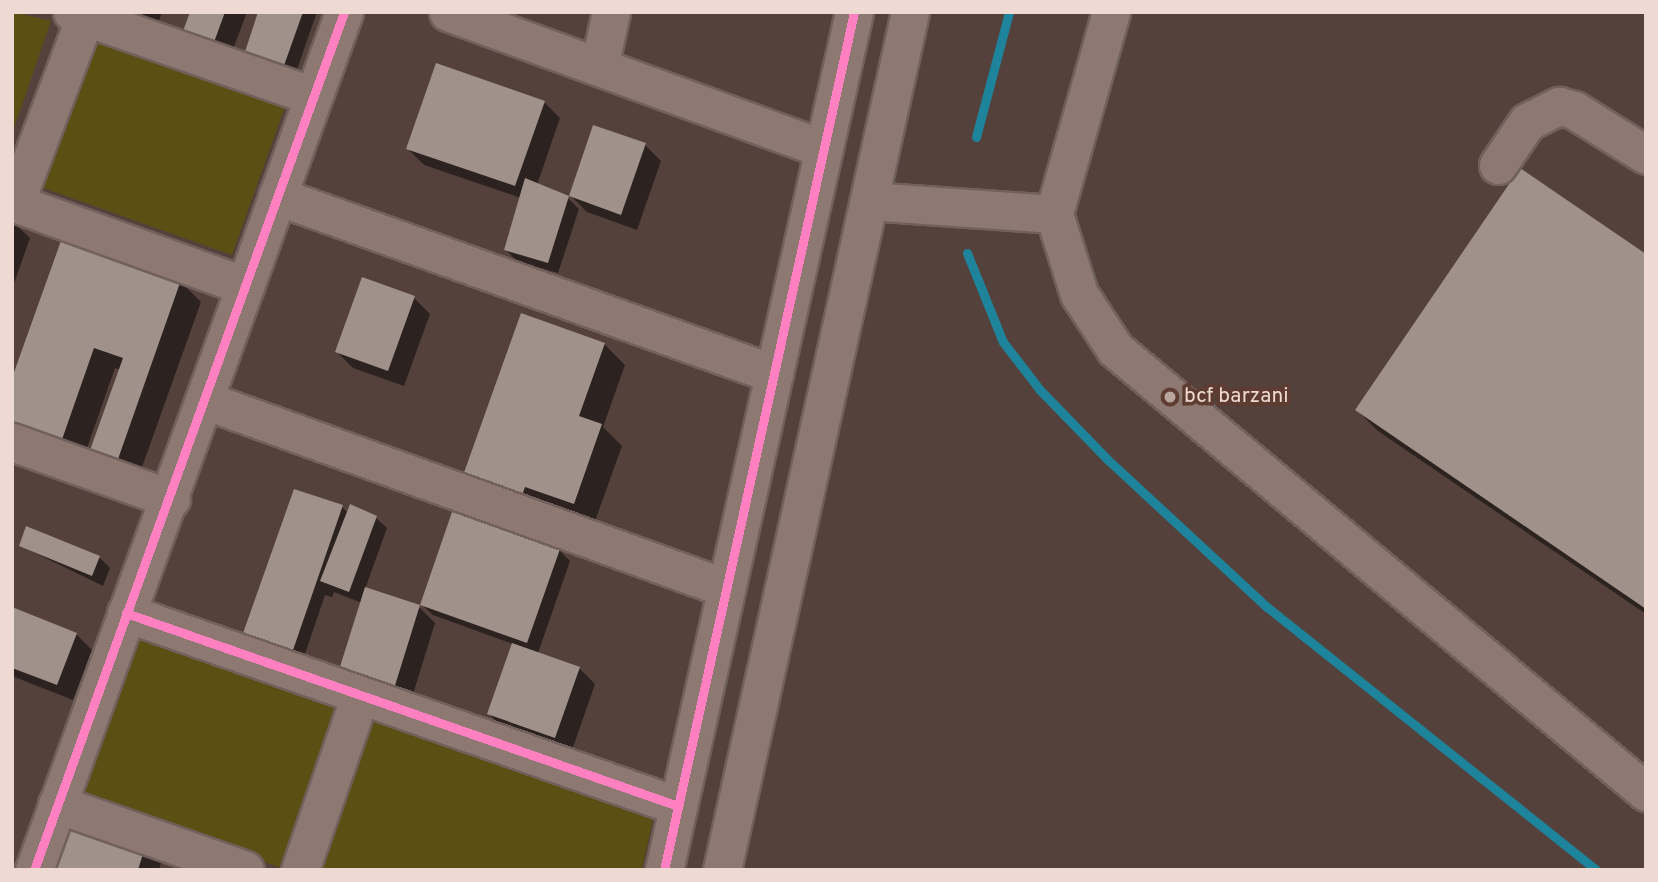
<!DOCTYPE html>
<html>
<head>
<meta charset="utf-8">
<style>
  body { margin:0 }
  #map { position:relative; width:1658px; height:882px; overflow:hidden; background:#54413c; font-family:Overpass,sans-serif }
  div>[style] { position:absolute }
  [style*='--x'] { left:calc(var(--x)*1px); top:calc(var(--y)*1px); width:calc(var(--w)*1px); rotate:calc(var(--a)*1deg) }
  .green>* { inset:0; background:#5b4f14 }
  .shadow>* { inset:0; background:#0007 }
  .stream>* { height:9px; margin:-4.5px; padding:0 4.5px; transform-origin:4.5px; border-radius:4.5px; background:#1e849c }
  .building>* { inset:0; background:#a0918a }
  .roads { filter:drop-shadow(2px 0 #71605c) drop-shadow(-2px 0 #71605c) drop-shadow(0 2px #71605c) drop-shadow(0 -2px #71605c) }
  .minor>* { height:37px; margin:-18.5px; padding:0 18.5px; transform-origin:18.5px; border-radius:18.5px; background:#8e7872 }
  .cycleway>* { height:9px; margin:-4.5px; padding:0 4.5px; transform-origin:4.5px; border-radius:4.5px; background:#ff80c0 }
  .dots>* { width:19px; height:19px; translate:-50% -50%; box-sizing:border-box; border:4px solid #5e3c31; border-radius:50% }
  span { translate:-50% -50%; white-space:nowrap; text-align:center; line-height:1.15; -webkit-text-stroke:7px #5e3c31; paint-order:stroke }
  .poi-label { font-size:21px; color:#efdad3 }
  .left { translate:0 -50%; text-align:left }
  .frame { position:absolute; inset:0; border:14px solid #efdad3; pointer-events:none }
</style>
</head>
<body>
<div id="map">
  <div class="green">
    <i style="clip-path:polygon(12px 12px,51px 21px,12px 134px)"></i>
    <i style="clip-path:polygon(89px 34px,286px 104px,232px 255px,35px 185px)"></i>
    <i style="clip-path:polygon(134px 625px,348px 701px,287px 870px,73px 796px)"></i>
    <i style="clip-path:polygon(362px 707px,654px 815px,642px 870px,325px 870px,311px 865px)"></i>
  </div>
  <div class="shadow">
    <i style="clip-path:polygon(93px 12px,162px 12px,153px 38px)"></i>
    <i style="clip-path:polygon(192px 12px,247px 12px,229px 60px,201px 49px)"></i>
    <i style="clip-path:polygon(260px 12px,317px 12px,292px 84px,255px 71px)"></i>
    <i style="clip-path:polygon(544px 102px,560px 118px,537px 185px,568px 198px,579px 209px,558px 273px,517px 261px,506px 250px,521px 198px,424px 165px,408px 149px)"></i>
    <i style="clip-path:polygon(645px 145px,661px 161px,637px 230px,587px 212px,571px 196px)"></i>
    <i style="clip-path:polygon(12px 221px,30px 238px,12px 289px)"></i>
    <i style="clip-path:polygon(1646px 256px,1646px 614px,1378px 431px,1357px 410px)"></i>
    <i style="clip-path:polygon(180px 281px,201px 302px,137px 481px,112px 473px,120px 370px,115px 368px,79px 471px,12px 383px)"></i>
    <i style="clip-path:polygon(414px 298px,430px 314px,404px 386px,353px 368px,337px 352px)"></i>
    <i style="clip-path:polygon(604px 344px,625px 365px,603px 427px,622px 446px,594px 524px,483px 501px)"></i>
    <i style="clip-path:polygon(342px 507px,348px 513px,376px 518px,387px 528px,365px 589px,419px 607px,435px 623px,409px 707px,356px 689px,362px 603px,334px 592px,332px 597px,325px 595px,302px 663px,255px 646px)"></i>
    <i style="clip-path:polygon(21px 546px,99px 557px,110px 568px,103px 586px)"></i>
    <i style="clip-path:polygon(559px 550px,570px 561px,538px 653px,579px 668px,595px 684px,571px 753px,505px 730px,489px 714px,513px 644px,433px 615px,422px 605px)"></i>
    <i style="clip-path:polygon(12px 609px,76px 634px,92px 650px,73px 700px,12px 676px)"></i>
    <i style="clip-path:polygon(145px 845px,161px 862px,159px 870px,50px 870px)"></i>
  </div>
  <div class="stream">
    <i style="--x:976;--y:137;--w:129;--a:-75.2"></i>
    <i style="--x:967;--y:253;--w:96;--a:68"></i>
    <i style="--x:1003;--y:342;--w:61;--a:52.4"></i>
    <i style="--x:1040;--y:390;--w:96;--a:45.8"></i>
    <i style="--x:1107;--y:459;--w:218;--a:42.8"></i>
    <i style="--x:1267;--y:607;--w:421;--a:38.6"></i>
  </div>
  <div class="building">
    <i style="clip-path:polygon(190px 12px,225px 12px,213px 45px,182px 34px)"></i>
    <i style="clip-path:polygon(258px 12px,303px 12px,281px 74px,242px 61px)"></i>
    <i style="clip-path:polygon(436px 63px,545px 101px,515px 186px,406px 149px)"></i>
    <i style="clip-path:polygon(593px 125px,646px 143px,621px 215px,569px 196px)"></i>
    <i style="clip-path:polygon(1520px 168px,1646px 254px,1646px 609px,1355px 410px)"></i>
    <i style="clip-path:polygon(525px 178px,569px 196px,548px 263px,504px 250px)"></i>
    <i style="clip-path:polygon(62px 238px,181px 280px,117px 462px,89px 453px,123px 358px,94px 348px,58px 451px,12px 435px,12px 378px)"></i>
    <i style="clip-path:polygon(362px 277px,415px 296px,388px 371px,335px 352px)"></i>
    <i style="clip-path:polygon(521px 313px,605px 343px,579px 416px,602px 424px,574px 504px,525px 487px,520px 501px,461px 481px)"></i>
    <i style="clip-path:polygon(294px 489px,343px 505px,292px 653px,242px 636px)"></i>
    <i style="clip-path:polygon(350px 504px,377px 516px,349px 592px,320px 581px)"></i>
    <i style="clip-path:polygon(452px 512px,560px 549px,527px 643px,420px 605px,393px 692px,338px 673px,365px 587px,420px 605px)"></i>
    <i style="clip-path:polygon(26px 526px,100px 556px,92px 576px,19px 546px)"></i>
    <i style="clip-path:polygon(12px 607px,77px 633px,57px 685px,12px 668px)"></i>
    <i style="clip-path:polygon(512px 643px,580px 667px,555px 738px,487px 714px)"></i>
    <i style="clip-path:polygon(65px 817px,146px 844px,138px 870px,48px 870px)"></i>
  </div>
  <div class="roads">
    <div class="minor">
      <i style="--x:72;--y:12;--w:255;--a:19.2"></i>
      <i style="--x:448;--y:12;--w:400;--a:20"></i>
      <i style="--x:1111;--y:12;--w:210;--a:105.8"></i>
      <i style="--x:1054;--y:214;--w:84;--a:72.6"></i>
      <i style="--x:1079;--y:294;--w:66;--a:56.8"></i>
      <i style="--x:1115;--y:349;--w:692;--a:39.84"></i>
      <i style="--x:599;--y:67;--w:56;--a:-77.7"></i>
      <i style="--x:1498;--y:165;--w:52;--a:-56"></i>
      <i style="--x:1527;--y:122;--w:36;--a:-27"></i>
      <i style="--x:1559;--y:106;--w:16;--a:15"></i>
      <i style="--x:1574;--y:110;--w:85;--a:32"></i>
      <i style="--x:277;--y:196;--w:528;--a:19.7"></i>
      <i style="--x:869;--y:201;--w:185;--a:4"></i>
      <i style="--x:12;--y:202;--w:248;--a:19.8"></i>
      <i style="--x:15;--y:203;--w:199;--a:-69.4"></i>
      <i style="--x:204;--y:400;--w:555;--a:19.81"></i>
      <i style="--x:12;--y:442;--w:169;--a:19.7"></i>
      <i style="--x:126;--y:613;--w:585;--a:19.27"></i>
      <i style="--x:57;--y:804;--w:199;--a:19.3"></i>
      <i style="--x:34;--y:870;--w:912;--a:-70.13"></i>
      <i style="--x:300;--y:870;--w:184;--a:-71"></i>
      <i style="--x:664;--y:870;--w:879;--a:-77.51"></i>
      <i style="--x:722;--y:870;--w:878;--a:-77.64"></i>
    </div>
  </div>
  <div class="cycleway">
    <i style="--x:126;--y:613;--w:585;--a:19.27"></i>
    <i style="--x:34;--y:870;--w:912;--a:-70.13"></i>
    <i style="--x:664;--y:870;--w:879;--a:-77.51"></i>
  </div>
  <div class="dots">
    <i style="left:1170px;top:397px;background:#b9a49e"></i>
  </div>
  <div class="poi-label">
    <span class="left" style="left:1184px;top:397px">bcf barzani</span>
  </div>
  <div class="frame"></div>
</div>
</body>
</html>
